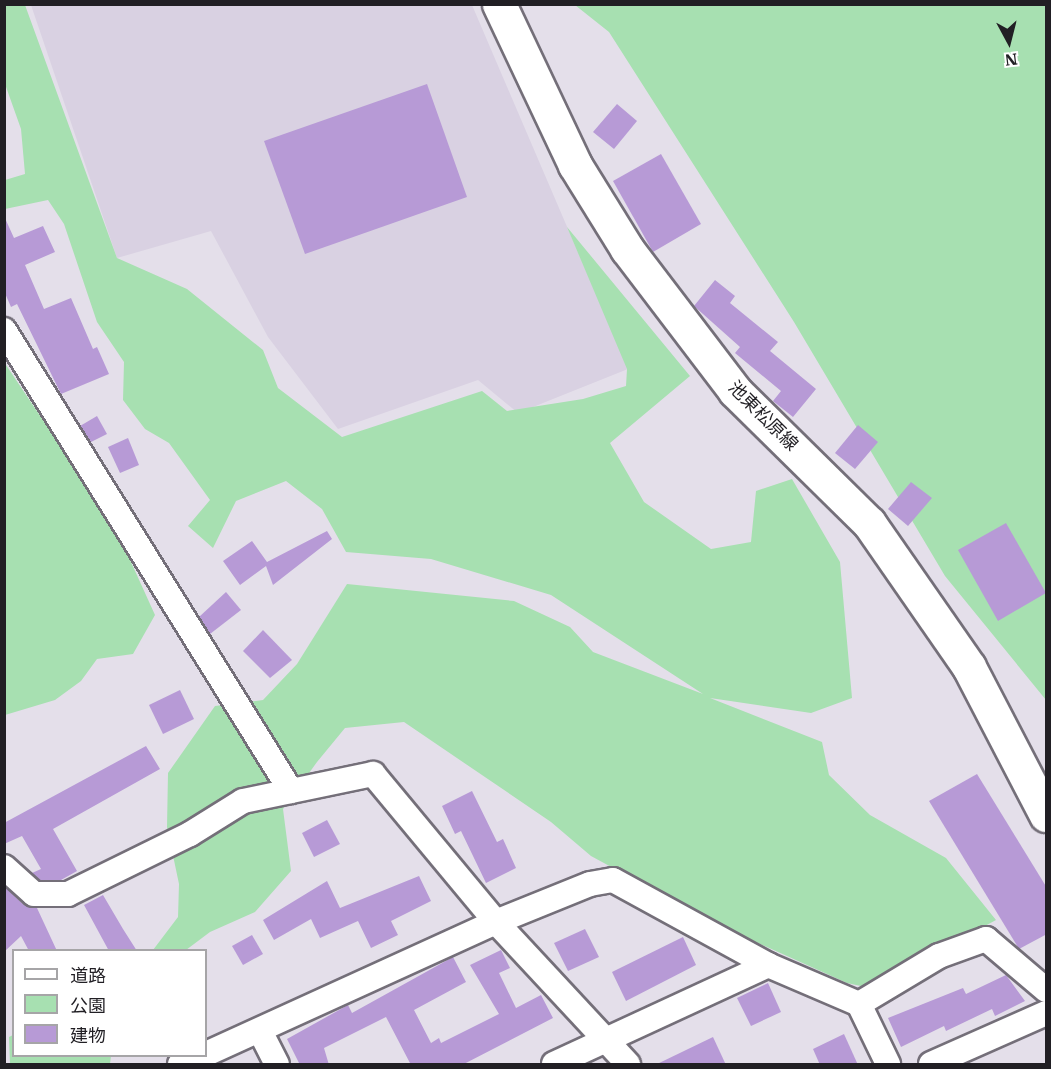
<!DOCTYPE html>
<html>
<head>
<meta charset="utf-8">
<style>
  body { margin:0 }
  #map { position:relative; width:1051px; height:1069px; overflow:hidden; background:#e4dfea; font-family:"IBM Plex Serif","Noto Sans JP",serif }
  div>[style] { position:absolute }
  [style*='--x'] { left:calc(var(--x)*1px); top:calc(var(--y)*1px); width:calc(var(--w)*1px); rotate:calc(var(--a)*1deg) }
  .built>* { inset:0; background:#d9d1e2 }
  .green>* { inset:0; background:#a7e0b1 }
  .building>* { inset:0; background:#b79ad6 }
  .roads { filter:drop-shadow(2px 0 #746f79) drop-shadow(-2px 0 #746f79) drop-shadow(0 2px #746f79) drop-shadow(0 -2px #746f79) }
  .street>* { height:24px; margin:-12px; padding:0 12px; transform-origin:12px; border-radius:12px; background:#fff }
  .secondary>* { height:33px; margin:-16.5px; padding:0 16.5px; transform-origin:16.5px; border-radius:16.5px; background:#fff }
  span { translate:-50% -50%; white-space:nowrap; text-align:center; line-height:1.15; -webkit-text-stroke:4.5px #fff; paint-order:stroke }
  .street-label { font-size:18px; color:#211f24 }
  .frame { position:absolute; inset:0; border:6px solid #211f24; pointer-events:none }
  .legend { position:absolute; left:12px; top:949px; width:195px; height:108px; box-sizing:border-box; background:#fff; border:2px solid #a6a5a7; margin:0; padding:8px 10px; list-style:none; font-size:18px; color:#211f24 }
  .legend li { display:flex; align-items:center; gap:12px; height:30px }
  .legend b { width:30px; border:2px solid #a6a5a7 }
  .north { position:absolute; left:979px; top:12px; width:60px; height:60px; -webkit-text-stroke:4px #fff; paint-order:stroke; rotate:173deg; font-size:16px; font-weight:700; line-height:24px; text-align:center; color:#211f24 }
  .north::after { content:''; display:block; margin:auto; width:21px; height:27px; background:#211f24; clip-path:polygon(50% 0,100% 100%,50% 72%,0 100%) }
</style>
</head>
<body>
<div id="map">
  <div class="built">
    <i style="clip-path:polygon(31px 5px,472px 5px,628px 369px,518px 413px,478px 380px,338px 429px,268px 337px,211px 231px,117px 258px)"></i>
  </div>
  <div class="green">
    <i style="clip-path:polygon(5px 5px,25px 5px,117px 258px,187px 289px,263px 350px,278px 388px,342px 437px,482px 391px,507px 411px,583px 399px,626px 386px,627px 369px,567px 227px,690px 376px,610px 443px,644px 502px,711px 549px,751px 542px,756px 491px,792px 479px,840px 562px,852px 698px,811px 713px,710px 698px,822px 742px,829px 775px,870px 815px,946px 858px,996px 920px,870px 988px,847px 983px,718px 925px,591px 856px,551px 822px,404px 722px,345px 728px,317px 762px,283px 809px,291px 871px,255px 912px,210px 932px,186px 950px,153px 950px,178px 917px,179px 884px,167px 827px,168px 773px,215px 706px,263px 700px,297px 664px,347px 584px,514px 601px,570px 627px,593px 652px,703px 694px,551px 595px,431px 559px,346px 552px,322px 509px,286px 481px,236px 501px,213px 548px,188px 526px,210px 500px,169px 443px,145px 429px,123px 400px,124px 362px,97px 322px,64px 224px,48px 200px,5px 209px,5px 180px,25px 174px,21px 129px,5px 84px)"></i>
    <i style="clip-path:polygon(575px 5px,1046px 5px,1046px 700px,945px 576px,794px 322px,609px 32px)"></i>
    <i style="clip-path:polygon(4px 362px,116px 529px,155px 615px,133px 654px,97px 659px,81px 681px,55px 700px,5px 715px)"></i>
    <i style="clip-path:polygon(13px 1035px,14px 1056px,111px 1056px,110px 1064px,10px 1064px,9px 1037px)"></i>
  </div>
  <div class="building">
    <i style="clip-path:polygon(427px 84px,467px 197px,305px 254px,264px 141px)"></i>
    <i style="clip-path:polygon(617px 104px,637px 121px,614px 149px,593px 132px)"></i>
    <i style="clip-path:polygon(661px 154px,701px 224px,653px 252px,613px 181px)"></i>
    <i style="clip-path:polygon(4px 216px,14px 238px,43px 226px,55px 252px,25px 265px,44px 309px,71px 298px,93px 349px,97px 347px,109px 374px,61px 394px,17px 304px,11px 307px,4px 291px)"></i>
    <i style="clip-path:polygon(715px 280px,735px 296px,730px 303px,778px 342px,770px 351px,816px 389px,793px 417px,773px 401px,781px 391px,735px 353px,740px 347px,694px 306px)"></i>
    <i style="clip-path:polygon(97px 416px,107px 434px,91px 442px,80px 426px)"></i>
    <i style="clip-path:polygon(858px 425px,878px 442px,855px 469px,835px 453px)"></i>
    <i style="clip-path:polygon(128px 438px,139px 465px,120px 473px,108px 447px)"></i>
    <i style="clip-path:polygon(911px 482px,932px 498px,908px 526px,888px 509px)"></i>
    <i style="clip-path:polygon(1006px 523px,1046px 593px,998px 621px,958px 550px)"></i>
    <i style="clip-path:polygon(327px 531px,332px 539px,273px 585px,266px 566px,240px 585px,223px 561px,252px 541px,267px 562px)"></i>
    <i style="clip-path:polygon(226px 592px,241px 610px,210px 634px,199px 617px)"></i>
    <i style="clip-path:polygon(263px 630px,292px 660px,270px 678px,243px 651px)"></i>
    <i style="clip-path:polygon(180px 690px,194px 719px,163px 734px,149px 705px)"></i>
    <i style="clip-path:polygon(146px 746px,160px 769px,53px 829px,77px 871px,61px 880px,39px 880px,32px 873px,41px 869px,22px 836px,4px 844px,4px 823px)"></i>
    <i style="clip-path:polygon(977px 774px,1047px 888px,1047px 934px,1019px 949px,929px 801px)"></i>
    <i style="clip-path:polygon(472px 791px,497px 842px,503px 839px,516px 868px,486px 883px,461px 831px,455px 834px,442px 806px)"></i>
    <i style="clip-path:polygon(327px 820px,340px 844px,314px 857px,302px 833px)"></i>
    <i style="clip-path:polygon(419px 876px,431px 901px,391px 921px,398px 935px,371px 948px,358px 921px,320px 938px,311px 919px,274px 940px,263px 920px,327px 881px,340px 908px)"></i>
    <i style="clip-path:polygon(5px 887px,24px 905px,37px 908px,57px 951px,29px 951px,21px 936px,4px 952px)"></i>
    <i style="clip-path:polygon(103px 895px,123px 929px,137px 951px,109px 951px,84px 905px)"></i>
    <i style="clip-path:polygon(585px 929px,599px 957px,568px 971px,554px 943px)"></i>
    <i style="clip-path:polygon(252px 935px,263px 954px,243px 965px,232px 946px)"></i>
    <i style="clip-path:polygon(683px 937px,696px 965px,626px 1001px,612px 972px)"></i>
    <i style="clip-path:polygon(501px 950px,510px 968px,499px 973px,516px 1008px,541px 995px,553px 1018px,462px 1065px,411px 1065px,386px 1017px,324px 1048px,329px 1065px,300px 1065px,287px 1039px,348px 1005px,352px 1013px,453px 957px,466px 982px,414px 1010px,431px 1043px,439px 1038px,441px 1043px,499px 1014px,470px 965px)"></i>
    <i style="clip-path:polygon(1006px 975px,1025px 1001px,995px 1016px,992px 1009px,946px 1031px,944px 1026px,901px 1047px,888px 1018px,963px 988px,966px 994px)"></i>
    <i style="clip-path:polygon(768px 983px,781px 1012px,751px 1026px,737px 998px)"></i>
    <i style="clip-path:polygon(844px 1034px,858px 1065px,820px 1065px,813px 1049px)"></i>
    <i style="clip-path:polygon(713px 1037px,726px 1065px,655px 1065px)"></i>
  </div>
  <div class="roads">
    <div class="street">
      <i style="--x:4;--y:330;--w:543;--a:58.1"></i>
      <i style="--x:4;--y:867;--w:40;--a:42"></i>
      <i style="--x:34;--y:894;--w:34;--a:0"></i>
      <i style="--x:68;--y:894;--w:136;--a:-26.2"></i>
      <i style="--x:190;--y:834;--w:62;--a:-31.9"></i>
      <i style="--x:243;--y:801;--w:133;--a:-11.7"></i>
      <i style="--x:373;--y:774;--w:192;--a:50.3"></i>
      <i style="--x:496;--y:922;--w:194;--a:47.1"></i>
      <i style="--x:859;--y:1004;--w:93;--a:-31"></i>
      <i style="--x:939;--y:956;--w:50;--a:-19.9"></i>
      <i style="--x:986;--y:939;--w:79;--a:40.4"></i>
      <i style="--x:260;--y:1031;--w:37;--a:63"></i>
      <i style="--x:206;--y:1054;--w:319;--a:-24.5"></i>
      <i style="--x:496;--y:922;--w:101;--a:-22"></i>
      <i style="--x:590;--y:884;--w:23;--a:-10"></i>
      <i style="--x:613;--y:880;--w:177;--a:28.7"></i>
      <i style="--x:180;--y:1064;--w:23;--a:-20"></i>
      <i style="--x:554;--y:1064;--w:236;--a:-24.8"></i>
      <i style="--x:768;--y:965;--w:99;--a:23.2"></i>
      <i style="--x:859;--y:1004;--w:67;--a:64.2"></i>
      <i style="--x:931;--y:1064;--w:126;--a:-23.9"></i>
    </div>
    <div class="secondary">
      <i style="--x:499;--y:4;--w:178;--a:64.7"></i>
      <i style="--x:575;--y:165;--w:99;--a:58.2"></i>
      <i style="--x:627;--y:249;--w:178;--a:52.7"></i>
      <i style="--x:735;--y:391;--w:188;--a:44.6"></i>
      <i style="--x:869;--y:523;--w:175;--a:55.2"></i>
      <i style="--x:969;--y:667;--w:167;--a:62.5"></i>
    </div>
  </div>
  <div class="street-label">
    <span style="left:763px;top:416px;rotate:45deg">池東松原線</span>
  </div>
  <div class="frame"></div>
  <ul class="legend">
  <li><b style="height:8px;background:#fff"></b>道路</li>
  <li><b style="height:16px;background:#a7e0b1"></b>公園</li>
  <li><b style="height:16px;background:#b79ad6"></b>建物</li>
  </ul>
  <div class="north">N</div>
</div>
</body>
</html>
